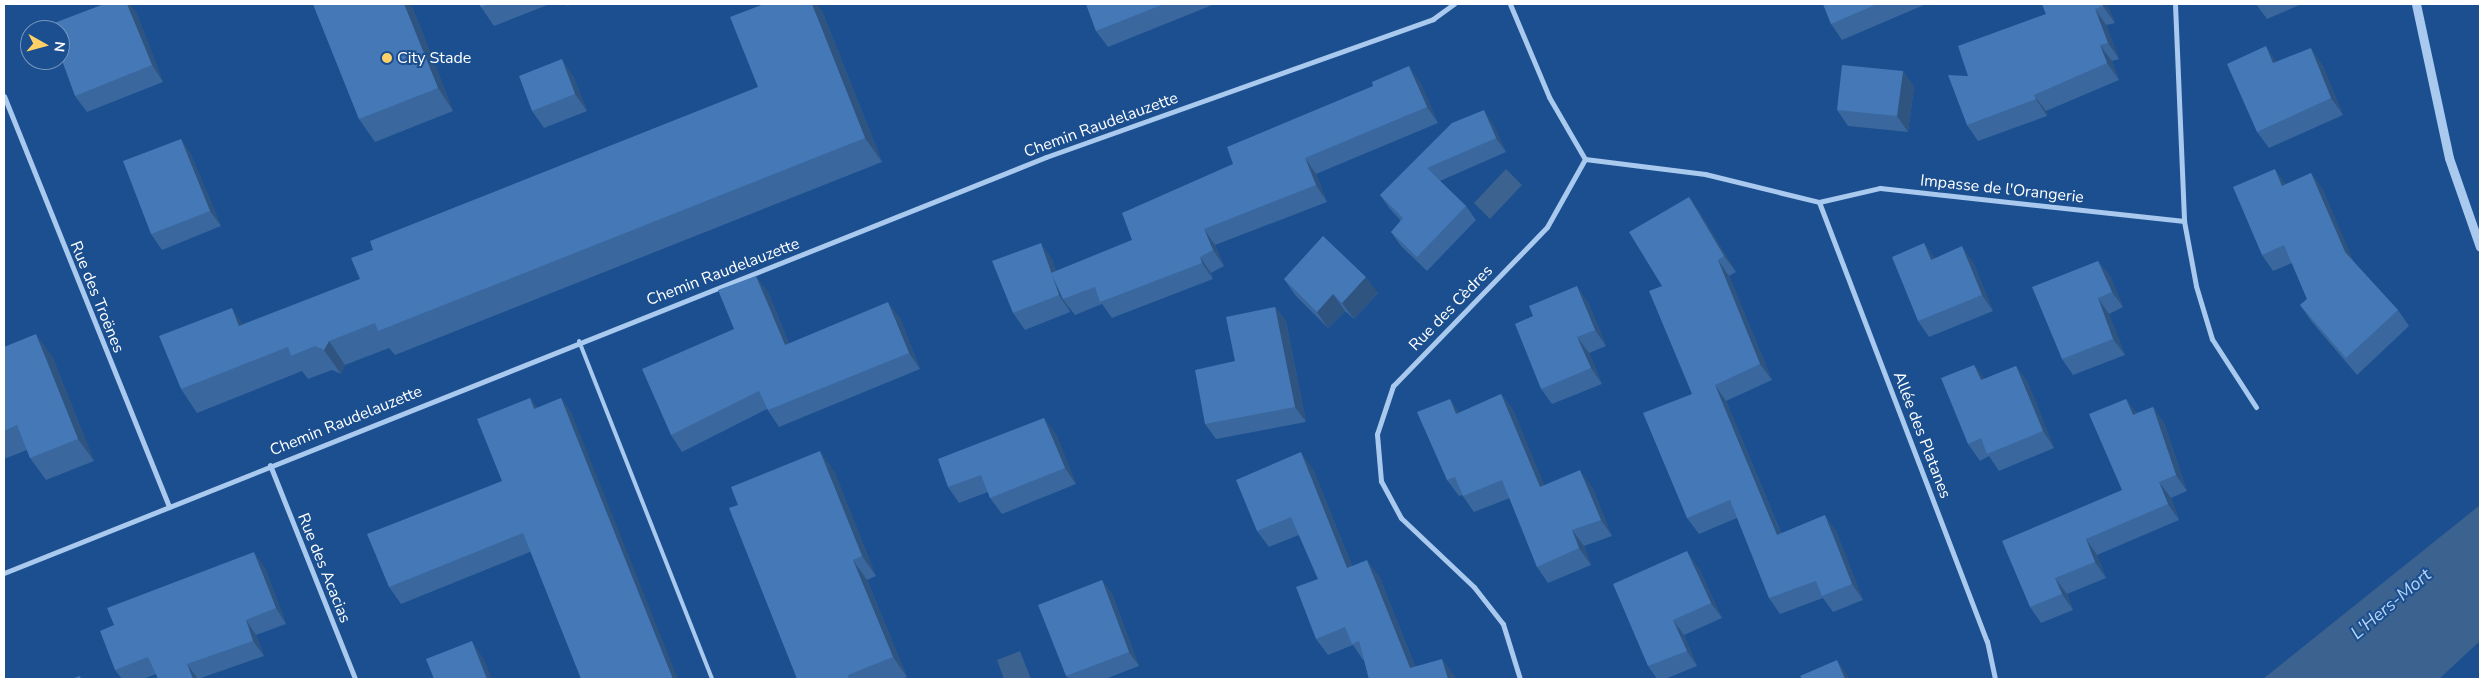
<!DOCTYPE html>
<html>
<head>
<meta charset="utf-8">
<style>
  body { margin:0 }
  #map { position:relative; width:2484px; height:683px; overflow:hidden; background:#1b4f8f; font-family:"Nunito Sans",sans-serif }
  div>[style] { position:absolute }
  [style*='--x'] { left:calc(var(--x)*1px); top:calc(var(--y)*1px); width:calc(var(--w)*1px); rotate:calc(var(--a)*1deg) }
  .water>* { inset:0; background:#3c6290 }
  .service>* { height:4px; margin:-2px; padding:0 2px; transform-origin:2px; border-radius:2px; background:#a9c9ee }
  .minor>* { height:5px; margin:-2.5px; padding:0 2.5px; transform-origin:2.5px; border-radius:2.5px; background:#a9c9ee }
  .tertiary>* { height:9px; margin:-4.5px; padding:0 4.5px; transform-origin:4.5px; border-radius:4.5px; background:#a9c9ee }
  .wall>* { inset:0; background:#3a679d }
  .shaded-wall>* { inset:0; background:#305480 }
  .building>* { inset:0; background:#4478b7 }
  .dots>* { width:14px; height:14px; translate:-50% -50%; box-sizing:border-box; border:2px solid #1b4f8f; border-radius:50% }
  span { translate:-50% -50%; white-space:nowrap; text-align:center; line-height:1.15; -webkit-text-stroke:4px #1b4f8f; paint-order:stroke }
  .poi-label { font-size:16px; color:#fff }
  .left { translate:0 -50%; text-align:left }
  .street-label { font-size:16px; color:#fff }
  .water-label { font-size:18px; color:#b5d3f5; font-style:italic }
  .frame { position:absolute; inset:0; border:5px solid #fff; pointer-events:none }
  .north { position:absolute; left:20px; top:20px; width:50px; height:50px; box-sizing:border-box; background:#1b4f8f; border:1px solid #7695bc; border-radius:50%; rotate:97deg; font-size:14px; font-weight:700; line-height:20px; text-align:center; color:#fff }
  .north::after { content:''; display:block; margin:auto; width:18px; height:22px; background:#ffd166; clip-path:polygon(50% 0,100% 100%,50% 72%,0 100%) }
</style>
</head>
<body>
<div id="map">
  <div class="water">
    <i style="clip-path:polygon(1506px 169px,1522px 185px,1490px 219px,1474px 203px)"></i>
    <i style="clip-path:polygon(2480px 505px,2480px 641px,2439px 679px,2263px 679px)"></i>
    <i style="clip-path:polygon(1020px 651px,1031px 679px,1004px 679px,997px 660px)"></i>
  </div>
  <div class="service">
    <i style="--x:579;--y:341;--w:363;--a:68.5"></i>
  </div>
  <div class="minor">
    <i style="--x:1510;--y:4;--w:101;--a:67.2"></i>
    <i style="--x:1549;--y:97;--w:72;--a:59.9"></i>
    <i style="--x:2175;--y:4;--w:217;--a:87.6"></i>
    <i style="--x:2184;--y:221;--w:66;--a:79.5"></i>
    <i style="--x:2196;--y:286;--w:55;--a:73.2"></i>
    <i style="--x:2212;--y:339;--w:81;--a:57.1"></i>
    <i style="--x:4;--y:96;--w:443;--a:68.1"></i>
    <i style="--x:1819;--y:202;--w:470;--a:69.1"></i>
    <i style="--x:1987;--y:641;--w:39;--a:78"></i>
    <i style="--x:270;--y:465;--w:230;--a:68.3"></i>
    <i style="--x:4;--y:573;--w:1122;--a:-21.76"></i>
    <i style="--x:1046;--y:157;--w:411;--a:-19.6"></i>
    <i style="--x:1433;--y:19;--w:26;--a:-36"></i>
    <i style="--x:1520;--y:679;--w:58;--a:-107.2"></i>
    <i style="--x:1503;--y:624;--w:47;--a:-128.1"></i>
    <i style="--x:1474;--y:587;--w:100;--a:-136.6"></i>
    <i style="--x:1401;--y:518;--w:42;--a:-118.4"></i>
    <i style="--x:1381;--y:481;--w:47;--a:-94.9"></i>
    <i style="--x:1377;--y:434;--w:51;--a:-71.6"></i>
    <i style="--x:1393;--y:386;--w:221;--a:-45.9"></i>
    <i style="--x:1547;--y:227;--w:78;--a:-60.8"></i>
    <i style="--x:1585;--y:159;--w:121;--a:7.1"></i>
    <i style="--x:1705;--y:174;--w:117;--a:13.8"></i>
    <i style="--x:1819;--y:202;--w:63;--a:-12.9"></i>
    <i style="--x:1880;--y:188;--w:306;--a:6.2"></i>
  </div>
  <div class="tertiary">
    <i style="--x:2416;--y:4;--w:157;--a:77.9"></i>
    <i style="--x:2449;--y:158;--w:94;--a:70.8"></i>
  </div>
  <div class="wall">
    <i style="clip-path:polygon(313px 4px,411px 4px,453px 111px,375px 142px,359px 119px)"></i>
    <i style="clip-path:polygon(479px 4px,550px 4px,494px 26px,481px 7px)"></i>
    <i style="clip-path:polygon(566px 4px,573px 4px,567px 6px)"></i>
    <i style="clip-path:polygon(1086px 4px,1215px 4px,1108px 47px,1096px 31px)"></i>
    <i style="clip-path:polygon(1823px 4px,1924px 4px,1924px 5px,1842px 40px,1831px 24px)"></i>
    <i style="clip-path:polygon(2042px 4px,2107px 4px,2115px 23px,2106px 25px,2119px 59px,2112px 61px,2119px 80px,2046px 111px,2047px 116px,1978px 141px,1967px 125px,1968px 76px,2046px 14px)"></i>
    <i style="clip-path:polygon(2256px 4px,2302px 4px,2267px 19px)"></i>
    <i style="clip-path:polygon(822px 11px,882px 162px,395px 355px,389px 348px,345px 365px,341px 374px,332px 370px,308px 379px,302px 371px,197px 413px,181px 389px,243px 324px,360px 279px,373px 250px,758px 87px)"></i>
    <i style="clip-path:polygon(136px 12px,163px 82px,87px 112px,75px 96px)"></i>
    <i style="clip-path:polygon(2276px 62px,2322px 64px,2343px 115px,2269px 148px,2257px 132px)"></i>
    <i style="clip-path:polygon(1903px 71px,1914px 87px,1908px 132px,1848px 126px,1837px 110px)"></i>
    <i style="clip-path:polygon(573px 76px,587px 111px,544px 128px,532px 111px)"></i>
    <i style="clip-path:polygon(1420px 82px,1438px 123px,1316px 174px,1327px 202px,1215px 245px,1224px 266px,1211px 273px,1213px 279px,1112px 318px,1102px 304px,1075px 315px,1068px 306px,1070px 312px,1025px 330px,1013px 313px,1052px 259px,1056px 271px,1132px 240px)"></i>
    <i style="clip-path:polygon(1493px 124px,1506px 152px,1440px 181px,1466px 206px,1476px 220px,1427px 271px,1401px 246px,1391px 232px,1401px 221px,1390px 209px,1380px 195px)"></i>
    <i style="clip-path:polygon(181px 139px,191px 155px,221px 226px,162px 250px,151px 234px)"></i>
    <i style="clip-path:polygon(2311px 173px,2323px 190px,2353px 262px,2398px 310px,2409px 326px,2357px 375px,2312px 322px,2300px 305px,2307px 299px,2292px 263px,2273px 271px,2262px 255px,2286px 184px)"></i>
    <i style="clip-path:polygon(1689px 197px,1700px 213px,1736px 272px,1729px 276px,1772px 380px,1726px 401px,1781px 533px,1836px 531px,1863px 600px,1833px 612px,1823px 598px,1780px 614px,1769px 598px,1737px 518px,1699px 534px,1687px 518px,1692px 394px,1662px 286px)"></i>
    <i style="clip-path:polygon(1924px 243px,1934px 258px,1973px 262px,1993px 311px,1929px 337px,1918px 321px)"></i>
    <i style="clip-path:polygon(2098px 261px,2110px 276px,2123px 307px,2109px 314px,2125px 355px,2073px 375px,2062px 359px)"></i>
    <i style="clip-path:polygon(1284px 279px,1378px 293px,1354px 319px,1345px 311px,1328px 328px,1295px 295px)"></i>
    <i style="clip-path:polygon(768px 292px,789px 344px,900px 318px,920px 369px,779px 427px,767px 409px,682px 452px,671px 435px,734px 329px)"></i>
    <i style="clip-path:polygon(1588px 302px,1606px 346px,1589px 353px,1602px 384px,1552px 404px,1541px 389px)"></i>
    <i style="clip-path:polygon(1275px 307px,1286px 321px,1306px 422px,1216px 439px,1205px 424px,1235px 361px)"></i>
    <i style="clip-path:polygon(4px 347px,52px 356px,94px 461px,46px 480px,30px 458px,27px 450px,4px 459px)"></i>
    <i style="clip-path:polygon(1974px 365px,1984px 379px,2016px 366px,2028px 383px,2054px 448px,1999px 471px,1989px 456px,1980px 461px,1968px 444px)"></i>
    <i style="clip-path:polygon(1501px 394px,1513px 410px,1544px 485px,1592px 487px,1612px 536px,1584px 546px,1591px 565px,1548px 583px,1537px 567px,1510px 498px,1474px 512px,1462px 495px,1459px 496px,1447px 480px,1450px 399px,1459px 413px)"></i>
    <i style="clip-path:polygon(530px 398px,537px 408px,561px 398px,572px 414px,530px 552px,401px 604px,389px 587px,502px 481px)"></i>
    <i style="clip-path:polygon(2126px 399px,2136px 413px,2153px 407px,2164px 423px,2187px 491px,2171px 498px,2179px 520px,2097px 555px,2106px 578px,2067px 594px,2073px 610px,2041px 623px,2030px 607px,2122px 490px)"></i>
    <i style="clip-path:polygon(1056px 434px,1076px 484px,1002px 514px,990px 498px,988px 492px,959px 503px,948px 487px)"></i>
    <i style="clip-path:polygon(1313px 469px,1352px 566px,1379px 576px,1415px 666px,1454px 675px,1455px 679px,1369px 679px,1364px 660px,1363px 660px,1353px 645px,1328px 655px,1316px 639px,1318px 579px,1299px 535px,1269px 547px,1257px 531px)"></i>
    <i style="clip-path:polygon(834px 471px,876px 576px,867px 580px,907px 677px,902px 679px,797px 679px)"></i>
    <i style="clip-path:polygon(1698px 567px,1722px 618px,1684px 635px,1697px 666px,1665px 679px,1657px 679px,1648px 666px)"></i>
    <i style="clip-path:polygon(265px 568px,286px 624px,256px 635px,264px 656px,198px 679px,156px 674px,143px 679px,122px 679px,115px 670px)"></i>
    <i style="clip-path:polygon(1102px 580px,1112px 594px,1139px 666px,1105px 679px,1069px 679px,1066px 676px)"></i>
  </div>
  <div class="shaded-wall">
    <i style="clip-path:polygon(127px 4px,130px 4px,136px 12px,163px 82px,152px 65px)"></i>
    <i style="clip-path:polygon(404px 4px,411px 4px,453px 111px,438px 88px)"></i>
    <i style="clip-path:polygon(812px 4px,817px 4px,822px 11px,882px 162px,865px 138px)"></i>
    <i style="clip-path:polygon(2102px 4px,2107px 4px,2115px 23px,2103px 6px)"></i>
    <i style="clip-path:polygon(2095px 9px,2106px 25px,2119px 59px,2108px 43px)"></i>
    <i style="clip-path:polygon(2100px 45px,2112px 61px,2119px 80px,2107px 63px)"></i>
    <i style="clip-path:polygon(2266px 46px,2277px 63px,2273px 63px)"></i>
    <i style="clip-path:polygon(2311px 48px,2322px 64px,2343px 115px,2331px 98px)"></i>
    <i style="clip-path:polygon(562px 59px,573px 76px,587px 111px,575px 94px)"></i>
    <i style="clip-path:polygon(1409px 66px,1420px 82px,1438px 123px,1427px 107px)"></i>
    <i style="clip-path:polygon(1903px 71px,1914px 87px,1908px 132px,1897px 116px)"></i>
    <i style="clip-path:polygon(2034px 95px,2046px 111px,2047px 116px,2036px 99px)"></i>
    <i style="clip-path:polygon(1484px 110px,1493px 124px,1506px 152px,1496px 138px)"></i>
    <i style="clip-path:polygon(181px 139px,191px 155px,221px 226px,210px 211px)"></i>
    <i style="clip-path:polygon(1305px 158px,1316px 174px,1327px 202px,1316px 185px)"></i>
    <i style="clip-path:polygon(2275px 169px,2287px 186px,2282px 186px)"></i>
    <i style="clip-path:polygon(2311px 173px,2323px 190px,2357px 269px,2345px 252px)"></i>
    <i style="clip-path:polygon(1689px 197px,1700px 213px,1736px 272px,1724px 256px)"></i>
    <i style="clip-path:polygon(1204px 229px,1215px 245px,1224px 266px,1213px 250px)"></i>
    <i style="clip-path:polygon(1041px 243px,1052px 259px,1066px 298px,1063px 299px,1068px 306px,1070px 312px,1059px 295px)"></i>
    <i style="clip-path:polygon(1924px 243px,1935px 259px,1931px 260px)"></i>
    <i style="clip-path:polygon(1962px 246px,1973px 262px,1993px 311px,1982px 295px)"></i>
    <i style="clip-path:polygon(1200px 257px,1211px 273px,1213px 279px,1202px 263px)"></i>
    <i style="clip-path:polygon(1718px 260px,1729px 276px,1772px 380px,1760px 364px)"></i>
    <i style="clip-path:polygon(2098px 261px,2110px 276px,2123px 307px,2112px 292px)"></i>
    <i style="clip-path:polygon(756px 276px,768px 292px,796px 362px,785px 345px)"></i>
    <i style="clip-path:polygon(1366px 277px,1378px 293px,1354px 319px,1342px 303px)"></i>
    <i style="clip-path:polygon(1577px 286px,1588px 302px,1606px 346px,1595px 330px)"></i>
    <i style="clip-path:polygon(1333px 294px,1345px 311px,1328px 328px,1317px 312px)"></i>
    <i style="clip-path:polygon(2098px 298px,2109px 314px,2125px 355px,2113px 339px)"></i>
    <i style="clip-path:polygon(888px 302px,900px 318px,920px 369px,909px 353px)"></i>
    <i style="clip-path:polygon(1275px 307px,1286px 321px,1306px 422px,1295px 407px)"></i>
    <i style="clip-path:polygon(232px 308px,248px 332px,239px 326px)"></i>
    <i style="clip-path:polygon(36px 334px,52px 356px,94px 461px,78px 439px)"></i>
    <i style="clip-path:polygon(1577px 337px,1589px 353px,1602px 384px,1591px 368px)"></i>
    <i style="clip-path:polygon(329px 341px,345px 365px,341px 374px,324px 350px)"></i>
    <i style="clip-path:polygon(1974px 365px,1986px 381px,1981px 380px)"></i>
    <i style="clip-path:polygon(2016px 366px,2028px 383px,2054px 448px,2043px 431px)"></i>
    <i style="clip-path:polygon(1715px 385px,1726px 401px,1788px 551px,1777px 535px)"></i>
    <i style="clip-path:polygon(1501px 394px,1513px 410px,1552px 503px,1540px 487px)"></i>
    <i style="clip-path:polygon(530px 398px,542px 415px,534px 409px)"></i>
    <i style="clip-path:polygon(561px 398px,572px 414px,678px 679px,673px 679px)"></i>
    <i style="clip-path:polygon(1450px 399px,1461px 415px,1456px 414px)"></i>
    <i style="clip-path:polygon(2126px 399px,2137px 415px,2133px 415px)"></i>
    <i style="clip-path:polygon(2153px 407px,2164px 423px,2187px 491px,2176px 475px)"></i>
    <i style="clip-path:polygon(1044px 418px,1056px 434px,1076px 484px,1065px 468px)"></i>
    <i style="clip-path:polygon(820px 451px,834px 471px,876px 576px,862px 556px)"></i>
    <i style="clip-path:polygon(1301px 452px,1313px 469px,1359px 584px,1347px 568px)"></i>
    <i style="clip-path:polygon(1580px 470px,1592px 487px,1612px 536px,1601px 520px)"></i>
    <i style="clip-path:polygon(2159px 482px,2171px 498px,2179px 520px,2168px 504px)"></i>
    <i style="clip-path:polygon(1825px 515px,1836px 531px,1863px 600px,1852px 584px)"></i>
    <i style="clip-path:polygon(1572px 530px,1584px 546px,1591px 565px,1579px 548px)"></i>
    <i style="clip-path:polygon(2086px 539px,2097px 555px,2106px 578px,2095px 562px)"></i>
    <i style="clip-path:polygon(1687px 551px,1698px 567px,1722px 618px,1711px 603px)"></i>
    <i style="clip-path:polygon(254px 552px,265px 568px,286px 624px,276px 608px)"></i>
    <i style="clip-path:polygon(853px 560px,867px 580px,907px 677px,893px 657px)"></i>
    <i style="clip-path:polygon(1367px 560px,1379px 576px,1420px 679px,1410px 668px)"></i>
    <i style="clip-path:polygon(2055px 578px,2067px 594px,2073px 610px,2062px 594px)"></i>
    <i style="clip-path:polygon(1102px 580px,1112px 594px,1139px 666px,1129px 652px)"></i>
    <i style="clip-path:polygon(246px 620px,256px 635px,264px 656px,253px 641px)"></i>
    <i style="clip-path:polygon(1673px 620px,1684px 635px,1697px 666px,1687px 651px)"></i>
    <i style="clip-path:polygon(472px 641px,483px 658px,492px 679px,487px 679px)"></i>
    <i style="clip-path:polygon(1442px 659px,1454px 675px,1455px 679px,1448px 679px)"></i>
    <i style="clip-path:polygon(1837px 660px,1848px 676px,1849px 679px,1845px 679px)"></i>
    <i style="clip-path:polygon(187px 664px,198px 679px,193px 679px)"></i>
  </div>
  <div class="building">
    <i style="clip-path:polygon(104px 4px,127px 4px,152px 65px,75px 96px,60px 55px,60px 30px,51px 30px,49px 25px)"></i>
    <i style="clip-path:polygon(313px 4px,404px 4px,438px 88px,359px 119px)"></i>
    <i style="clip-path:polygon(479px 4px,490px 4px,481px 7px)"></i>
    <i style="clip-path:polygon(764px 4px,812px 4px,865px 138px,378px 331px,375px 323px,329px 341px,324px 350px,315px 346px,291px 356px,288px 347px,181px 389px,159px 336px,232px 308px,239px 326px,360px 279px,351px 258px,373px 250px,370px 241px,758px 87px,730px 17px)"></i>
    <i style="clip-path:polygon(1086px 4px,1164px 4px,1096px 31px)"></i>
    <i style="clip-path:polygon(1823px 4px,1877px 4px,1831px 24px)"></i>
    <i style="clip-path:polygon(2042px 4px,2102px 4px,2103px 6px,2095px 9px,2108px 43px,2100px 45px,2107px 63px,2034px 95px,2036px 99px,1967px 125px,1948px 75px,1968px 76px,1958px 46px,2046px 14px)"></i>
    <i style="clip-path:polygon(2266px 46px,2273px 63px,2311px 48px,2331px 98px,2257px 132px,2227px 64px)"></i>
    <i style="clip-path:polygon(562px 59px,575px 94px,532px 111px,519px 76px)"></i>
    <i style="clip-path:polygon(1842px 65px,1903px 71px,1897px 116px,1837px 110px)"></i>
    <i style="clip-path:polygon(1409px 66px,1427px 107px,1305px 158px,1316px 185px,1204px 229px,1213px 250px,1200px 257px,1202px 263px,1100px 302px,1095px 287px,1063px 299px,1051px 273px,1132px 240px,1122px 213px,1233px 164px,1227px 147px,1373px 86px,1372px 82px)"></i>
    <i style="clip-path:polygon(1484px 110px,1496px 138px,1427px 168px,1466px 206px,1417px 257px,1391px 232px,1403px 218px,1380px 195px,1452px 123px)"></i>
    <i style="clip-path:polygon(181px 139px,210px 211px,151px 234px,123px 161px)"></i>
    <i style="clip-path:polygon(2275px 169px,2282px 186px,2311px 173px,2345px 252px,2398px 310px,2346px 358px,2300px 305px,2307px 299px,2284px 245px,2262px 255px,2233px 187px)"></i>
    <i style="clip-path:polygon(1689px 197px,1724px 256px,1718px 260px,1760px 364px,1715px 385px,1777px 535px,1825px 515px,1852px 584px,1822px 596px,1816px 581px,1769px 598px,1730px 500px,1687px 518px,1643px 413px,1692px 394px,1649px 291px,1662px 286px,1629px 232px)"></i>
    <i style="clip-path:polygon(1323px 236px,1366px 277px,1342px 303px,1333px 294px,1317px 312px,1284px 279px)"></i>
    <i style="clip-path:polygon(1041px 243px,1059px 295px,1013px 313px,992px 261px)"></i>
    <i style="clip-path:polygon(1924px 243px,1931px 260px,1962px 246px,1982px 295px,1918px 321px,1892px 257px)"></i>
    <i style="clip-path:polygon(2098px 261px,2112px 292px,2098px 298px,2113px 339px,2062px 359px,2032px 287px)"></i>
    <i style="clip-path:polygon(756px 276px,785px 345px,888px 302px,909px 353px,768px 410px,759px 391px,671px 435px,642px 369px,734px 329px,718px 290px)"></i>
    <i style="clip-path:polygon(1577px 286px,1595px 330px,1577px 337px,1591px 368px,1541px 389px,1515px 324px,1533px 316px,1529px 306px)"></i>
    <i style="clip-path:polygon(1275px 307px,1295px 407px,1205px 424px,1195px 370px,1235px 361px,1226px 317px)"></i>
    <i style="clip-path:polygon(36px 334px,78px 439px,30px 458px,17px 425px,4px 431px,4px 347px)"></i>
    <i style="clip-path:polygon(1974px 365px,1981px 380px,2016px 366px,2043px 431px,1987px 454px,1981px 438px,1968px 444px,1941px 378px)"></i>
    <i style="clip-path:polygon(1501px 394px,1540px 487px,1580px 470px,1601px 520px,1572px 530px,1579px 548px,1537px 567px,1502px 480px,1463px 496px,1455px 477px,1447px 480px,1417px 412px,1450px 399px,1456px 414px)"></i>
    <i style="clip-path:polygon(530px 398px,534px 409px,561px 398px,673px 679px,581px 679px,523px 533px,389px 587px,367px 534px,502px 481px,477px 419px)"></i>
    <i style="clip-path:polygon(2126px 399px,2133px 415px,2153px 407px,2176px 475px,2159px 482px,2168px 504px,2086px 539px,2095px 562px,2055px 578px,2062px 594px,2030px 607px,2002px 541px,2122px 490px,2089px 414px)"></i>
    <i style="clip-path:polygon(1044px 418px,1065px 468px,990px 498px,981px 475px,948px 487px,938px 459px)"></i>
    <i style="clip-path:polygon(820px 451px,862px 556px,853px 560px,893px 657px,848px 675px,849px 679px,797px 679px,729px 508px,738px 505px,731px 487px)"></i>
    <i style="clip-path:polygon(1301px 452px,1347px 568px,1367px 560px,1410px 668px,1442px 659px,1448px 679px,1369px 679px,1359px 641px,1352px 644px,1345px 627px,1316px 639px,1296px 587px,1318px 579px,1291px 517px,1257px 531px,1236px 480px)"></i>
    <i style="clip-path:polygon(1687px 551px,1711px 603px,1673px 620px,1687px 651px,1648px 666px,1613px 584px)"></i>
    <i style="clip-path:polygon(254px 552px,276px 608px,246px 620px,253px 641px,187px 664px,193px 679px,158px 679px,148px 657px,115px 670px,100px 631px,114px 625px,107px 608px)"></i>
    <i style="clip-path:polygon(1102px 580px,1129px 652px,1066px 676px,1038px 605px)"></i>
    <i style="clip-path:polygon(472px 641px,487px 679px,434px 679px,426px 659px)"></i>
    <i style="clip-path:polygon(1837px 660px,1845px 679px,1802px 679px,1800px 676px)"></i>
    <i style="clip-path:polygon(80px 676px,81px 679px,71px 679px)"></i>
  </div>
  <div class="dots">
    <i style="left:387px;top:58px;background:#ffd166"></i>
  </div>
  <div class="poi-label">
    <span class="left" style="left:397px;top:58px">City Stade</span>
  </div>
  <div class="street-label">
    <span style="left:1101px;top:125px;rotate:-20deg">Chemin Raudelauzette</span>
    <span style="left:2002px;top:189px;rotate:6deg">Impasse de l'Orangerie</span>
    <span style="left:723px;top:272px;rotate:-21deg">Chemin Raudelauzette</span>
    <span style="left:97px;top:297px;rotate:68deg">Rue des Troënes</span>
    <span style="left:1451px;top:308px;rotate:-46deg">Rue des Cèdres</span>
    <span style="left:346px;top:421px;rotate:-22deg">Chemin Raudelauzette</span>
    <span style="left:1922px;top:435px;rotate:69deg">Allée des Platanes</span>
    <span style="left:324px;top:568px;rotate:68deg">Rue des Acacias</span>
  </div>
  <div class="water-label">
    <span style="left:2391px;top:604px;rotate:-40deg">L'Hers-Mort</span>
  </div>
  <div class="frame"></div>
  <div class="north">N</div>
</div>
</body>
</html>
